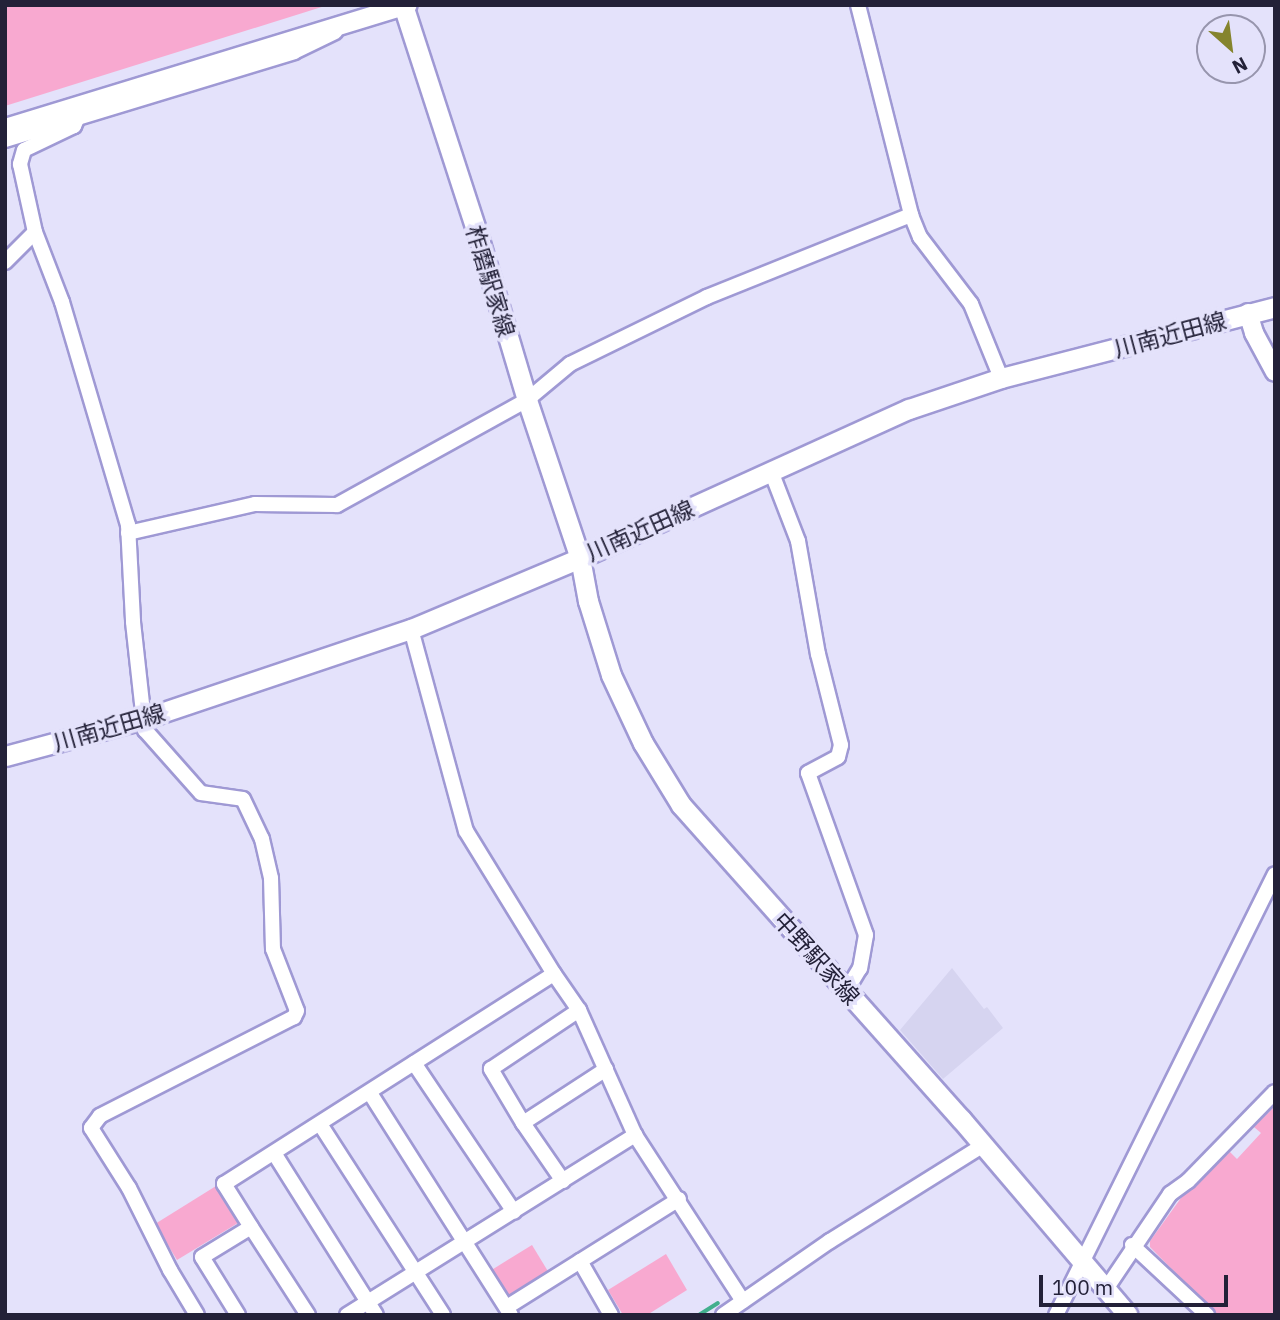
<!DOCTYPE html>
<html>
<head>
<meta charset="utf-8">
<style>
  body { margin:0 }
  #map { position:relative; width:1280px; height:1320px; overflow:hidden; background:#e4e2fb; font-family:"IBM Plex Sans","Noto Sans JP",sans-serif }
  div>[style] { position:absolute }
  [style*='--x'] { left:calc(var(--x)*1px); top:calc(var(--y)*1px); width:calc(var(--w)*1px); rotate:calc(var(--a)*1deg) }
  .built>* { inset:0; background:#d6d4f0 }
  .green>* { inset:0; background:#f8a9d0 }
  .stream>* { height:3.5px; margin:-1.75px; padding:0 1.75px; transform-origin:1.75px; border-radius:1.75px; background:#42af8d }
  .roads { filter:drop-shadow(2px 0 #9f99d4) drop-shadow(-2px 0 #9f99d4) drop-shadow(0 2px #9f99d4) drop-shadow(0 -2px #9f99d4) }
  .minor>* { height:14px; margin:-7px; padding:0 7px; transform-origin:7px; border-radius:7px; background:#fff }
  .tertiary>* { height:18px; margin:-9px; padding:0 9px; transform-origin:9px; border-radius:9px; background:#fff }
  .secondary>* { height:19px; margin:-9.5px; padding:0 9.5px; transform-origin:9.5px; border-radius:9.5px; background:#fff }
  span { translate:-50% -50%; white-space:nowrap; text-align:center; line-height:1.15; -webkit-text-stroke:7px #e4e2fb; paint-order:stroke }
  .street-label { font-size:23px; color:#232138 }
  .frame { position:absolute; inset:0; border:7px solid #232138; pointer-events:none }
  .north { position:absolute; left:1196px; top:14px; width:70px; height:70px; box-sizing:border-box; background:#e4e2fb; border:2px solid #9795ad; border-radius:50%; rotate:152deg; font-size:19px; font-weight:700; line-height:28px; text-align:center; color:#232138 }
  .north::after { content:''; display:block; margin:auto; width:24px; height:32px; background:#85842d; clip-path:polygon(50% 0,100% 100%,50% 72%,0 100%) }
  .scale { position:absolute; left:1039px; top:1275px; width:189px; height:32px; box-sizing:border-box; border:4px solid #232138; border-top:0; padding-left:9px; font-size:21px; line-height:24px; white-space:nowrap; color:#232138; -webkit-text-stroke:5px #e4e2fb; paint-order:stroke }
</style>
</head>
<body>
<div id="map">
  <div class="built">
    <i style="clip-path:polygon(952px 968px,984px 1009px,987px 1007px,1003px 1028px,943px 1079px,900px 1030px)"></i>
  </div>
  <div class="green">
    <i style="clip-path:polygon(5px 5px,328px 5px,5px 106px)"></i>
    <i style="clip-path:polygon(1275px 1106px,1275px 1315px,1209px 1315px,1202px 1310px,1206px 1304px,1150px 1247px,1150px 1241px,1181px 1198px,1230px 1152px,1237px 1159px,1261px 1133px,1254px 1127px)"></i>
    <i style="clip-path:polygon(216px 1186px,238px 1223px,177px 1260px,155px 1224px)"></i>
    <i style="clip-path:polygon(532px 1245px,549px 1273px,508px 1300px,490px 1271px)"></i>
    <i style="clip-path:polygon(666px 1254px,687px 1290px,647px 1315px,623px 1315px,608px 1290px)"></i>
  </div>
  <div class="stream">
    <i style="--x:699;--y:1315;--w:22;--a:-32"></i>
  </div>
  <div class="roads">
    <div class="minor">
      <i style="--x:858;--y:5;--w:217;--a:75.8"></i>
      <i style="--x:911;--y:215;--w:24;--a:68"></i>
      <i style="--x:920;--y:237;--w:84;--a:52.7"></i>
      <i style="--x:971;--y:304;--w:80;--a:67.9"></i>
      <i style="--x:78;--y:117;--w:10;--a:114"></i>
      <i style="--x:74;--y:126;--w:55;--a:154.4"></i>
      <i style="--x:24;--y:150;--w:15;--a:106"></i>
      <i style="--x:20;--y:164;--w:70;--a:77.6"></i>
      <i style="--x:35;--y:232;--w:75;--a:68.9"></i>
      <i style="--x:62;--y:302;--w:233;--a:73.5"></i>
      <i style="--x:128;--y:525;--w:97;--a:87"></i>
      <i style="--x:133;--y:622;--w:109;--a:83.7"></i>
      <i style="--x:145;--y:730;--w:84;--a:48.4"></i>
      <i style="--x:201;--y:793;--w:42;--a:8.1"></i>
      <i style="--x:243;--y:799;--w:44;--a:64.6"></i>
      <i style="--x:262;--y:839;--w:40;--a:77"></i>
      <i style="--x:271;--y:878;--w:71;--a:88.4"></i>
      <i style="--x:273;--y:949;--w:66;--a:68.8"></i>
      <i style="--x:297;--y:1011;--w:7;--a:117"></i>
      <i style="--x:294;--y:1017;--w:218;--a:153"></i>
      <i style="--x:100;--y:1116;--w:15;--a:127"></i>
      <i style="--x:91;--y:1128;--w:71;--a:57.7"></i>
      <i style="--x:129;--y:1188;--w:92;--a:63.4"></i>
      <i style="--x:170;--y:1270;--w:52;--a:59"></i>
      <i style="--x:5;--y:140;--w:302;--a:-16.9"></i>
      <i style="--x:294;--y:52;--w:46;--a:-26"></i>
      <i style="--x:5;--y:262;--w:42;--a:-45"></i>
      <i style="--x:771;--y:471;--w:75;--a:68.9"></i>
      <i style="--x:798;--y:541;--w:115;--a:80"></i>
      <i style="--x:818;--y:654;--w:94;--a:75.8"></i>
      <i style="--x:841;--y:745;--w:12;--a:104"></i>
      <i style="--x:838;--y:757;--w:34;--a:152"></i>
      <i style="--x:808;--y:773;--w:172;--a:70.3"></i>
      <i style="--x:866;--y:935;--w:34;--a:100"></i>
      <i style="--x:860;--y:968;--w:27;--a:121"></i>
      <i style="--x:128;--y:533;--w:130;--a:-12.9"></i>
      <i style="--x:255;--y:504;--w:82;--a:0.7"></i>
      <i style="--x:337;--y:505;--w:217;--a:-28.9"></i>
      <i style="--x:527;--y:400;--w:56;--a:-39.9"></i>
      <i style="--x:570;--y:364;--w:153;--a:-26.1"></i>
      <i style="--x:707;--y:297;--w:220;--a:-21.9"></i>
      <i style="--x:411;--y:629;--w:209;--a:74.8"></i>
      <i style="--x:466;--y:831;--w:168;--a:58.4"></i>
      <i style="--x:554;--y:974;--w:44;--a:55.2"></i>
      <i style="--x:579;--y:1010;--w:137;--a:65.9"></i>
      <i style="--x:635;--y:1135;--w:198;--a:57"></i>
      <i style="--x:414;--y:1063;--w:179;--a:56.1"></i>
      <i style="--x:370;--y:1093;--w:263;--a:57.6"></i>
      <i style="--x:523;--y:1123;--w:99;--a:-33"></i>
      <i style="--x:320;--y:1124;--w:227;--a:57.2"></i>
      <i style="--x:274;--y:1153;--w:191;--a:57.8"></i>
      <i style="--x:563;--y:1181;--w:70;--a:-124.6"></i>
      <i style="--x:523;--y:1123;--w:63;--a:-120.7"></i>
      <i style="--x:491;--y:1069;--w:106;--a:-33.8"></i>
      <i style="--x:251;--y:1227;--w:51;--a:-122.1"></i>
      <i style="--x:224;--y:1184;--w:391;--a:-32.5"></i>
      <i style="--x:1132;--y:1245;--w:103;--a:43"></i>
      <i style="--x:580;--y:1261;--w:62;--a:60.1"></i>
      <i style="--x:1106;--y:1289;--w:115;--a:-56"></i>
      <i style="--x:1170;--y:1194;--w:22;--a:-36"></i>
      <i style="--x:1188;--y:1181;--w:124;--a:-45.7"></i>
      <i style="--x:507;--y:1307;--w:203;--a:-32.1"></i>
      <i style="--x:238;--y:1315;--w:68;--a:-121.8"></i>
      <i style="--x:202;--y:1257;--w:57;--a:-31.5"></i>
      <i style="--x:251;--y:1227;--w:105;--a:57.1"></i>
      <i style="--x:347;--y:1315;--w:340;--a:-32"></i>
      <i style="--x:723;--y:1315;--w:130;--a:-34.7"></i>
      <i style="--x:830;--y:1241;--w:179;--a:-32"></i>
      <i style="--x:1056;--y:1315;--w:492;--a:-63.6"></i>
    </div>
    <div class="tertiary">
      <i style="--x:5;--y:128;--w:421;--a:-17"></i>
      <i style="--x:1248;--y:313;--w:21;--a:73"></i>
      <i style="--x:1254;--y:333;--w:44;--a:61.7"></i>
    </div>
    <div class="secondary">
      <i style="--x:403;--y:5;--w:246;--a:72"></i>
      <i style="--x:479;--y:239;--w:168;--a:73.4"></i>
      <i style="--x:527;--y:400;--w:167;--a:71.5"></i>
      <i style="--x:580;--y:558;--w:44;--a:79.5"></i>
      <i style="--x:588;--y:601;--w:77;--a:72.7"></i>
      <i style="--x:611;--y:675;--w:75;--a:64.8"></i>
      <i style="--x:643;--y:743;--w:73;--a:58.5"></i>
      <i style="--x:681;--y:805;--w:421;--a:48.3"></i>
      <i style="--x:961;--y:1119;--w:257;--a:49.6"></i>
      <i style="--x:5;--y:756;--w:143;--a:-15"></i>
      <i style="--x:143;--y:719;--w:283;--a:-18.6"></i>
      <i style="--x:411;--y:629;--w:183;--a:-22.8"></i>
      <i style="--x:580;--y:558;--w:361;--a:-24.4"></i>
      <i style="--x:909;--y:409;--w:97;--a:-18.6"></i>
      <i style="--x:1001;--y:378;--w:283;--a:-14.5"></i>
    </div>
  </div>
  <div class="street-label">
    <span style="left:491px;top:281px;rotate:73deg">柞磨駅家線</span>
    <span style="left:1170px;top:334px;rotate:-15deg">川南近田線</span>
    <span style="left:640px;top:530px;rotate:-24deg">川南近田線</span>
    <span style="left:109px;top:727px;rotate:-16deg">川南近田線</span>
    <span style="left:817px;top:958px;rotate:48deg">中野駅家線</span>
  </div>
  <div class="frame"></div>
  <div class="north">N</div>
  <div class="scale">100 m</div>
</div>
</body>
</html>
